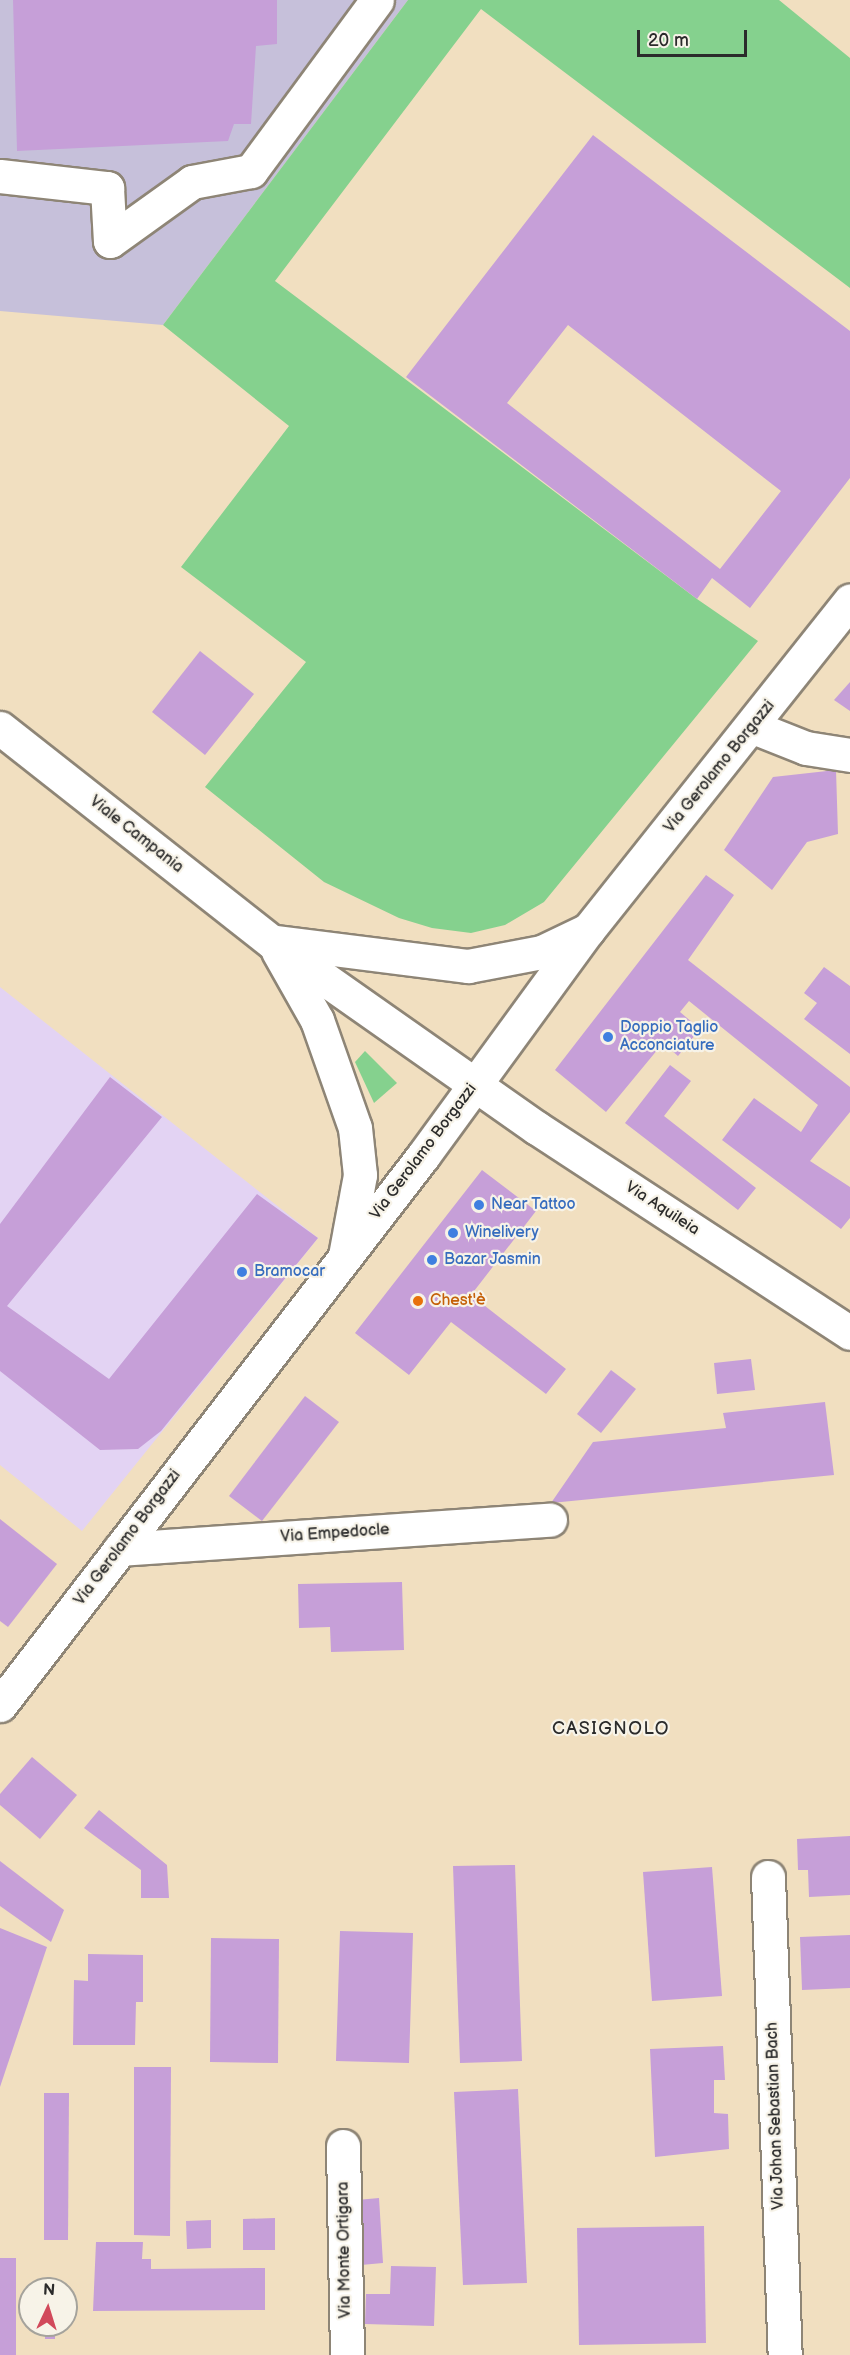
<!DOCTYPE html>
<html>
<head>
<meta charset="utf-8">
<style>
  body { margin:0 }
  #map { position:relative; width:850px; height:2355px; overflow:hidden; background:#f1dfc0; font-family:"Balsamiq Sans",sans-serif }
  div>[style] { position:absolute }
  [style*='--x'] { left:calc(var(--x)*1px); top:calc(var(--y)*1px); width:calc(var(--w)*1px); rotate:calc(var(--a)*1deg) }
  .built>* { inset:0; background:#e3d3f3 }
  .industrial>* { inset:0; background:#c6c0da }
  .green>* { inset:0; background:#85d18e }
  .building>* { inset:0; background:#c69fd8 }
  .roads { filter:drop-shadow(2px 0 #8e8576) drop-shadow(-2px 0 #8e8576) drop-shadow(0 2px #8e8576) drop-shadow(0 -2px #8e8576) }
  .minor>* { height:33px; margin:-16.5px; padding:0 16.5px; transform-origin:16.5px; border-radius:16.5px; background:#fff }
  .major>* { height:33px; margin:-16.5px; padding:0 16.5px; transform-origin:16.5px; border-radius:16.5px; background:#fff }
  .dots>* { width:16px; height:16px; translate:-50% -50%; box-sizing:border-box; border:3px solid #f7f3e8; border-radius:50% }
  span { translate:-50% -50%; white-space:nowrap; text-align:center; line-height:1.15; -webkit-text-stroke:4.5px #f7f3e8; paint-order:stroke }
  .street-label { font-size:16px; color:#2b2b2b }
  .shop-label { font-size:16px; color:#366cbe }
  .left { translate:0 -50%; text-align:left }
  .food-label { font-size:16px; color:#c56008 }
  .neighbourhood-label { font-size:18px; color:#2b2b2b; letter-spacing:1.5px }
  .north { position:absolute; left:18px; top:2277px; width:60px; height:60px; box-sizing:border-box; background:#f7f3e8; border:2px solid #a5a39c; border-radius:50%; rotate:4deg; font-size:16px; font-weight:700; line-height:24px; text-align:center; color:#2b2b2b }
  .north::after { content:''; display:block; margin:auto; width:21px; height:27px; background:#d1495b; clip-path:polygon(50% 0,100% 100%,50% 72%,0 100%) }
  .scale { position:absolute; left:637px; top:30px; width:110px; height:27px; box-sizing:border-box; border:3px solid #2b2b2b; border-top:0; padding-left:8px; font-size:18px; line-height:21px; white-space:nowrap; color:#2b2b2b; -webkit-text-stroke:4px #f7f3e8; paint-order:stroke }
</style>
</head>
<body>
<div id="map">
  <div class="built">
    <i style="clip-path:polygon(0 987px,318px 1238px,82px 1531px,0 1465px)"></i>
  </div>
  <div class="industrial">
    <i style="clip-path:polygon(0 0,408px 0,163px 325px,0 311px)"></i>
  </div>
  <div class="green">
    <i style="clip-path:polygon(408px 0,779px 0,850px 58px,850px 288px,481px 9px,275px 281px,697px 599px,758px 641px,544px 902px,505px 925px,471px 933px,432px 928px,399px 918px,324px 882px,205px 787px,306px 662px,181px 567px,289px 426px,163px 325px)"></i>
    <i style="clip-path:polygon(365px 1051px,397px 1083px,374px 1103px,355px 1062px)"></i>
  </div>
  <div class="building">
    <i style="clip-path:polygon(13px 0,277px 0,277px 44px,256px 46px,251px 124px,234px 124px,228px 141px,17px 151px)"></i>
    <i style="clip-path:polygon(evenodd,593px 135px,850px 331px,850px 478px,750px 608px,712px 578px,697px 599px,406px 377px,593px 135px,568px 325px,781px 491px,720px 569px,507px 403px,568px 325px)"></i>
    <i style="clip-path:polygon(200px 651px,254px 694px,205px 755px,152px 712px)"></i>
    <i style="clip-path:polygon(850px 682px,850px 711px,834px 700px)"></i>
    <i style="clip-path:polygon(836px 770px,838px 834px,807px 842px,772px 890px,724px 850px,773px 777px)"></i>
    <i style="clip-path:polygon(706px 875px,734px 895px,688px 960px,850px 1087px,850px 1112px,810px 1161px,850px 1187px,850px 1218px,841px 1229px,722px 1140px,754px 1098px,801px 1132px,818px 1105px,689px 1001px,680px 1012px,700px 1029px,678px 1056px,663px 1043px,606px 1112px,555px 1070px)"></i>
    <i style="clip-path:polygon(824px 967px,850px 986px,850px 1054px,804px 1019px,817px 1003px,804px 993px)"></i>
    <i style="clip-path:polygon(670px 1065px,691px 1081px,664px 1116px,756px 1188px,738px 1210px,625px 1123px)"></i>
    <i style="clip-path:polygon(110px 1077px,162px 1117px,7px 1306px,109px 1379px,257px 1194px,318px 1238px,161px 1431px,138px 1449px,100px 1450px,0 1371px,0 1224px)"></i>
    <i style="clip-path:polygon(482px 1170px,536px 1211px,471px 1295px,566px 1369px,546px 1394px,451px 1322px,409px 1375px,355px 1333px)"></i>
    <i style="clip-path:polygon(751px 1359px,755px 1390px,717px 1394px,714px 1363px)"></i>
    <i style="clip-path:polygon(611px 1370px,636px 1389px,601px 1433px,577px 1414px)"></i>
    <i style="clip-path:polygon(305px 1396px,339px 1422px,262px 1521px,229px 1496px)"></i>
    <i style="clip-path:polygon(825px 1402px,834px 1475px,551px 1503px,593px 1442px,726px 1428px,723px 1413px)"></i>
    <i style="clip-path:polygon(0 1519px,57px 1564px,8px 1627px,0 1621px)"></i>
    <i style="clip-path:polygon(402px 1582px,404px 1650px,331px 1652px,330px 1627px,299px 1628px,298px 1584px)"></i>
    <i style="clip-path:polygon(32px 1757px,77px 1795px,40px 1839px,0 1805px,0 1794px)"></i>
    <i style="clip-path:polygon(99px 1810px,167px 1865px,169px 1898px,141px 1898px,141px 1870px,84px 1828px)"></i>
    <i style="clip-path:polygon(850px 1836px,850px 1895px,809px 1897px,808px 1870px,798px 1870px,797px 1839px)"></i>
    <i style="clip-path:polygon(0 1861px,64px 1910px,51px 1942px,0 1906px)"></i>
    <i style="clip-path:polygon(515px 1865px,522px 2061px,460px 2063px,453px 1866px)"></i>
    <i style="clip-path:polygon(712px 1867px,722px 1996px,652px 2001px,643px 1872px)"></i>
    <i style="clip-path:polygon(0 1928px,47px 1947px,0 2087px)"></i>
    <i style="clip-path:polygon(340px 1931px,413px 1933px,409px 2063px,336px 2061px)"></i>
    <i style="clip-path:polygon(850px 1935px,850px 1988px,802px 1990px,800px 1937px)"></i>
    <i style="clip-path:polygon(211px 1938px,279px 1939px,278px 2063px,210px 2062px)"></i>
    <i style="clip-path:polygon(88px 1954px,143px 1955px,143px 2002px,136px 2002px,135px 2045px,73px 2045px,74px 1980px,88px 1981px)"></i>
    <i style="clip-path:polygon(723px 2046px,725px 2080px,714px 2080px,714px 2113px,728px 2114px,729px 2149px,655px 2157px,650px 2049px)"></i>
    <i style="clip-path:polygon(134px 2067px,171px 2067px,170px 2236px,134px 2235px)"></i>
    <i style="clip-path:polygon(518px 2089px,527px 2283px,463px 2285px,454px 2092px)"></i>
    <i style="clip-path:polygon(44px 2093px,69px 2093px,68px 2240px,44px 2240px)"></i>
    <i style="clip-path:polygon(379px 2198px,383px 2263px,361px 2265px,357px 2200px)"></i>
    <i style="clip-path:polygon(275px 2218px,275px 2250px,243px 2250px,243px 2219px)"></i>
    <i style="clip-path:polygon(211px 2220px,211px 2248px,187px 2249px,186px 2221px)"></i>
    <i style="clip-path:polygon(704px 2226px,706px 2343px,579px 2345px,577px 2228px)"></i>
    <i style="clip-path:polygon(96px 2242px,143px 2242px,142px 2259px,151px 2259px,151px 2269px,265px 2268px,265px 2310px,93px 2311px)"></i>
    <i style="clip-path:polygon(0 2258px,16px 2258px,16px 2355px,0 2355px)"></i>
    <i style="clip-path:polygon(391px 2266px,436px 2267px,434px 2326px,365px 2324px,366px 2294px,390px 2294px)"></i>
    <i style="clip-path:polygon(45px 2325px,55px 2325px,55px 2339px,45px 2339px)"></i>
  </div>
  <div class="roads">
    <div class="minor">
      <i style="--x:0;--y:176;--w:108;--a:6.4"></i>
      <i style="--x:107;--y:188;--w:53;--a:86.8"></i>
      <i style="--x:110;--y:241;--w:101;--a:-35.7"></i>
      <i style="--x:192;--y:182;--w:60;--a:-10.6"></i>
      <i style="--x:251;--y:171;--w:212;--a:-53.6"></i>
      <i style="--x:753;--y:727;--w:57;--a:21.6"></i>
      <i style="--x:806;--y:748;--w:45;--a:9"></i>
      <i style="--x:0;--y:728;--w:346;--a:38.2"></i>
      <i style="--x:272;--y:942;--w:324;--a:35.1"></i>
      <i style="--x:537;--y:1128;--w:374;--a:33.2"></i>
      <i style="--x:277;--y:942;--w:193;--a:7.2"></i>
      <i style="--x:468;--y:966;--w:75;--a:-10.7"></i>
      <i style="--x:542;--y:952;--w:51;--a:-25.6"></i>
      <i style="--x:278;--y:951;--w:79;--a:60.5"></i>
      <i style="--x:317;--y:1020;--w:114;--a:70.6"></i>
      <i style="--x:355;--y:1128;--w:47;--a:83.9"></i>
      <i style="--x:360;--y:1175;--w:82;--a:100.5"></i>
      <i style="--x:120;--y:1549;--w:431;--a:-3.9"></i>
      <i style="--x:768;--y:1877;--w:478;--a:88"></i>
      <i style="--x:343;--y:2146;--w:209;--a:88.9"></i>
    </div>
    <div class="major">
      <i style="--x:0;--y:1705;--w:693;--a:-52.39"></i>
      <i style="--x:423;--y:1156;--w:280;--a:-53.9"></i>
      <i style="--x:588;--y:930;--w:421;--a:-51.5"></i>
    </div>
  </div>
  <div class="dots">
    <i style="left:608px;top:1037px;background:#3f7fe0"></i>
    <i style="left:479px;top:1205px;background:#3f7fe0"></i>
    <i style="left:453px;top:1233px;background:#3f7fe0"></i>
    <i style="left:432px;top:1260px;background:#3f7fe0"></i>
    <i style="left:242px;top:1272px;background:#3f7fe0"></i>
    <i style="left:418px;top:1301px;background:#e8710a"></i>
  </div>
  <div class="street-label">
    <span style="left:720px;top:767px;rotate:-51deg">Via Gerolamo Borgazzi</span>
    <span style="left:136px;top:835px;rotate:38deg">Viale Campania</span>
    <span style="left:424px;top:1152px;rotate:-53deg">Via Gerolamo Borgazzi</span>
    <span style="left:662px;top:1209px;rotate:33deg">Via Aquileia</span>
    <span style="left:335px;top:1534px;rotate:-4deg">Via Empedocle</span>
    <span style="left:128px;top:1538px;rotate:-53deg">Via Gerolamo Borgazzi</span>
    <span style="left:776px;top:2116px;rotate:-92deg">Via Johan Sebastian Bach</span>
    <span style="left:345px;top:2250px;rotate:-91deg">Via Monte Ortigara</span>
  </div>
  <div class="shop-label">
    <span class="left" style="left:620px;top:1037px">Doppio Taglio<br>Acconciature</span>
    <span class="left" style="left:491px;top:1205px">Near Tattoo</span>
    <span class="left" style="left:465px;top:1233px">Winelivery</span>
    <span class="left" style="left:444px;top:1260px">Bazar Jasmin</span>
    <span class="left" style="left:254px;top:1272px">Bramocar</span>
  </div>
  <div class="food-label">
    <span class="left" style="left:430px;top:1301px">Chest'è</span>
  </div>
  <div class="neighbourhood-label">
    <span style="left:611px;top:1729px">CASIGNOLO</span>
  </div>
  <div class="north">N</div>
  <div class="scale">20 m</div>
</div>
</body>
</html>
